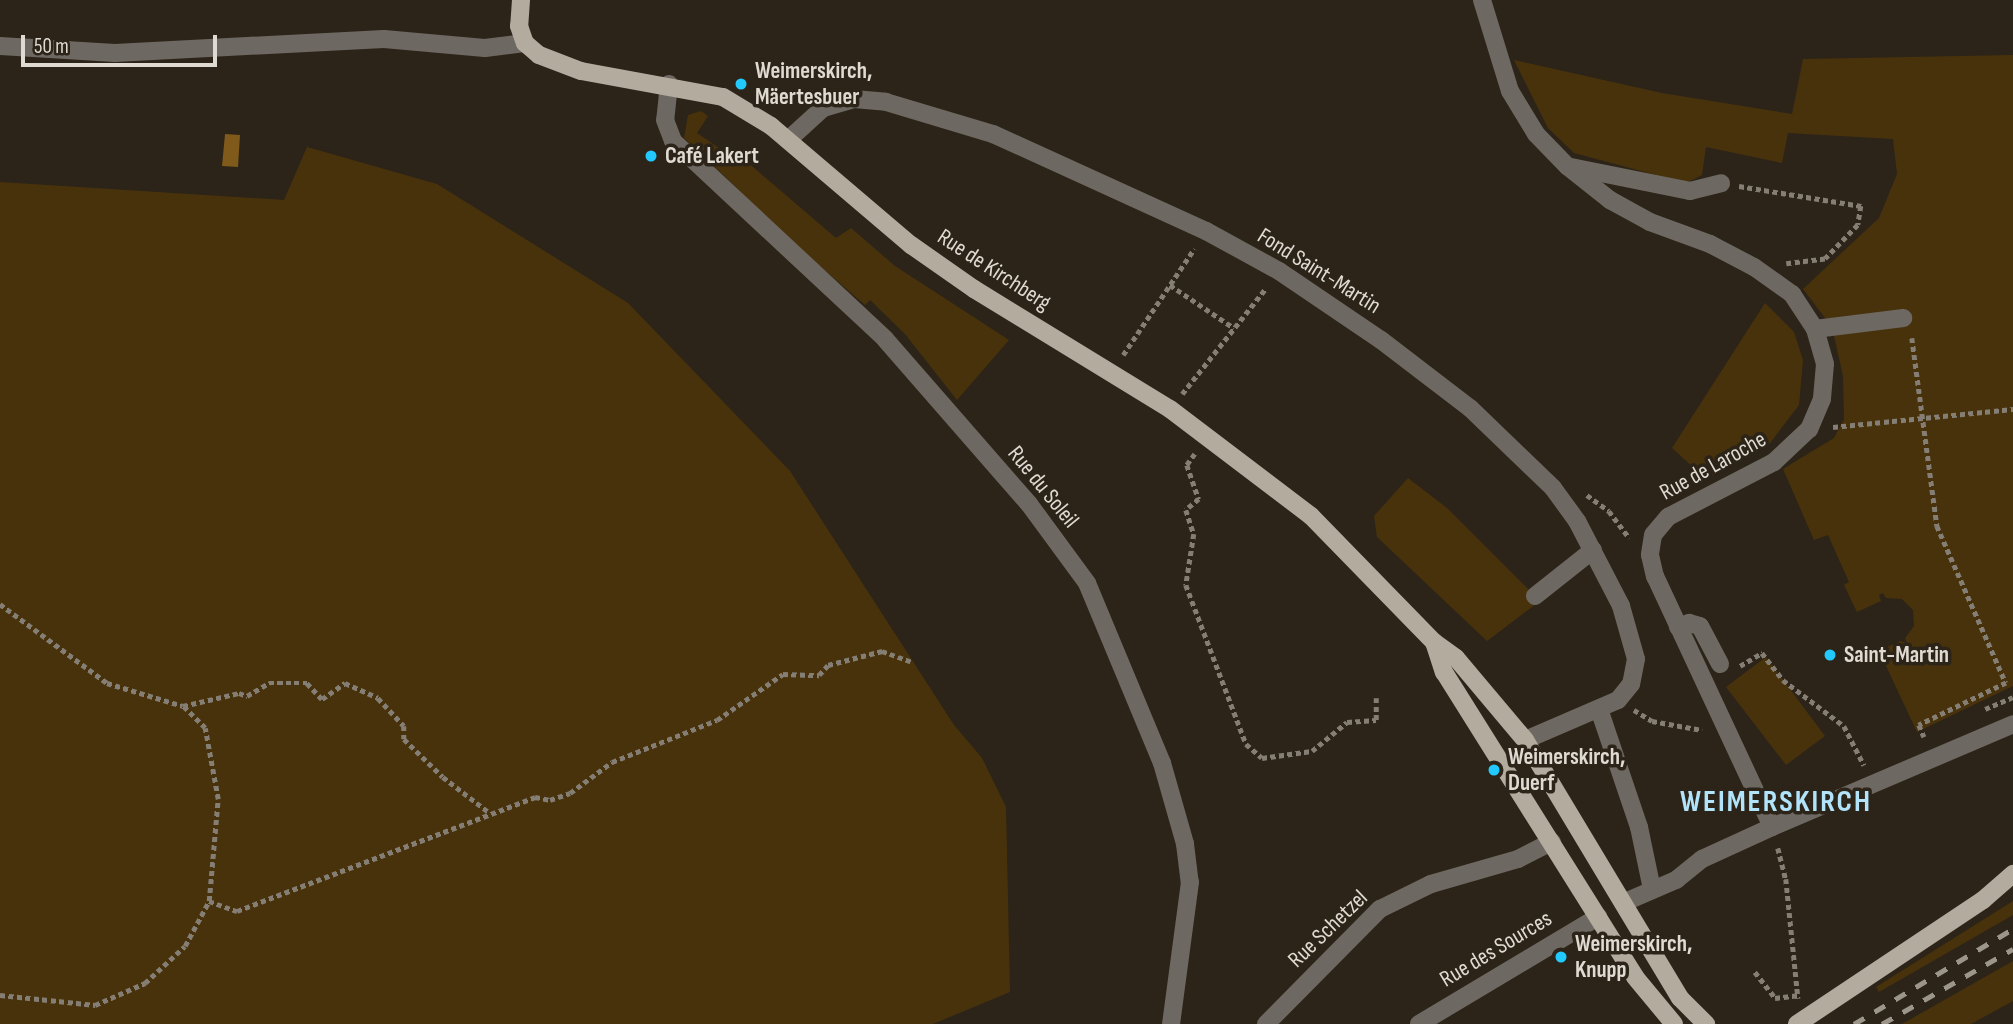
<!DOCTYPE html>
<html>
<head>
<meta charset="utf-8">
<style>
  body { margin:0 }
  #map { position:relative; width:2013px; height:1024px; overflow:hidden; background:#2c2418; font-family:"Sofia Sans Condensed",sans-serif }
  div>[style] { position:absolute }
  [style*='--x'] { left:calc(var(--x)*1px); top:calc(var(--y)*1px); width:calc(var(--w)*1px); rotate:calc(var(--a)*1deg) }
  .green>* { inset:0; background:#48320c }
  .water>* { inset:0; background:#7f5a1a }
  .path>* { height:4.5px; margin-top:-2.25px; transform-origin:0; background:repeating-linear-gradient(90deg,#857e74 0 5px,transparent 0 8.5px) }
  .minor>* { height:18px; margin:-9px; padding:0 9px; transform-origin:9px; border-radius:9px; background:#6d6862 }
  .major>* { height:18px; margin:-9px; padding:0 9px; transform-origin:9px; border-radius:9px; background:#b4ab9f }
  .rail>* { height:5px; margin-top:-2.5px; transform-origin:0; background:repeating-linear-gradient(90deg,#9b958b 0 12px,transparent 0 24px) }
  .dots>* { width:19px; height:19px; translate:-50% -50%; box-sizing:border-box; border:4px solid #2c2418; border-radius:50% }
  span { translate:-50% -50%; white-space:nowrap; text-align:center; line-height:1.15; -webkit-text-stroke:7px #2c2418; paint-order:stroke }
  .poi-label { font-size:23px; color:#dfdad2; font-weight:700 }
  .left { translate:0 -50%; text-align:left }
  .street-label { font-size:23px; color:#dfdad2 }
  .district-label { font-size:30px; color:#b1e4fa; font-weight:700; letter-spacing:2px }
  .scale { position:absolute; left:21px; top:35px; width:196px; height:32px; box-sizing:border-box; border:4px solid #dfdad2; border-top:0; padding-left:9px; font-size:21px; line-height:24px; white-space:nowrap; color:#dfdad2; -webkit-text-stroke:5px #2c2418; paint-order:stroke }
</style>
</head>
<body>
<div id="map">
  <div class="green">
    <i style="clip-path:polygon(2013px 55px,2013px 686px,1917px 732px,1879px 651px,1900px 641px,1907px 643px,1905px 638px,1914px 626px,1913px 610px,1902px 599px,1886px 598px,1883px 593px,1879px 595px,1881px 601px,1857px 612px,1844px 585px,1849px 582px,1828px 535px,1814px 540px,1783px 469px,1834px 438px,1844px 419px,1843px 376px,1832px 327px,1803px 289px,1879px 218px,1897px 174px,1893px 139px,1788px 133px,1782px 163px,1706px 147px,1702px 175px,1686px 183px,1574px 153px,1548px 128px,1514px 60px,1662px 93px,1792px 114px,1803px 59px)"></i>
    <i style="clip-path:polygon(701px 111px,708px 116px,697px 133px,722px 150px,718px 156px,730px 166px,739px 155px,836px 238px,851px 228px,895px 266px,1009px 340px,957px 400px,905px 334px,870px 300px,865px 305px,738px 195px,737px 188px,684px 138px,688px 115px)"></i>
    <i style="clip-path:polygon(307px 147px,437px 184px,628px 303px,790px 471px,954px 725px,982px 758px,1006px 807px,1010px 992px,933px 1024px,0 1024px,0 182px,284px 200px)"></i>
    <i style="clip-path:polygon(1765px 303px,1794px 332px,1803px 360px,1799px 405px,1767px 447px,1706px 479px,1672px 448px)"></i>
    <i style="clip-path:polygon(1408px 478px,1447px 508px,1540px 601px,1487px 641px,1377px 537px,1374px 516px)"></i>
    <i style="clip-path:polygon(1766px 657px,1825px 736px,1786px 765px,1726px 687px)"></i>
    <i style="clip-path:polygon(2013px 901px,2013px 915px,1879px 992px,1876px 987px)"></i>
    <i style="clip-path:polygon(2013px 961px,2013px 1001px,1971px 1024px,1902px 1024px)"></i>
  </div>
  <div class="water">
    <i style="clip-path:polygon(225px 134px,240px 135px,238px 167px,222px 166px)"></i>
  </div>
  <div class="path">
    <i style="--x:1739;--y:186;--w:124;--a:9.3"></i>
    <i style="--x:1861;--y:206;--w:19;--a:99"></i>
    <i style="--x:1858;--y:225;--w:47;--a:134.1"></i>
    <i style="--x:1825;--y:259;--w:39;--a:173"></i>
    <i style="--x:1170;--y:285;--w:77;--a:33.9"></i>
    <i style="--x:1912;--y:338;--w:190;--a:82.4"></i>
    <i style="--x:1937;--y:526;--w:171;--a:66.3"></i>
    <i style="--x:2006;--y:683;--w:97;--a:154.2"></i>
    <i style="--x:1919;--y:725;--w:13;--a:67"></i>
    <i style="--x:1123;--y:355;--w:128;--a:-56.2"></i>
    <i style="--x:1182;--y:394;--w:135;--a:-51.6"></i>
    <i style="--x:1833;--y:427;--w:181;--a:-5.7"></i>
    <i style="--x:1195;--y:454;--w:14;--a:126"></i>
    <i style="--x:1187;--y:465;--w:36;--a:71"></i>
    <i style="--x:1199;--y:499;--w:17;--a:140"></i>
    <i style="--x:1186;--y:510;--w:25;--a:72"></i>
    <i style="--x:1194;--y:534;--w:52;--a:98.9"></i>
    <i style="--x:1186;--y:585;--w:170;--a:69.3"></i>
    <i style="--x:1246;--y:744;--w:21;--a:41"></i>
    <i style="--x:1262;--y:758;--w:50;--a:-8"></i>
    <i style="--x:1312;--y:751;--w:45;--a:-39.6"></i>
    <i style="--x:1347;--y:722;--w:29;--a:-4"></i>
    <i style="--x:1376;--y:720;--w:22;--a:-90"></i>
    <i style="--x:1587;--y:495;--w:27;--a:36"></i>
    <i style="--x:1609;--y:511;--w:34;--a:53"></i>
    <i style="--x:0;--y:604;--w:133;--a:36.4"></i>
    <i style="--x:107;--y:683;--w:79;--a:16.8"></i>
    <i style="--x:183;--y:706;--w:57;--a:-13.1"></i>
    <i style="--x:239;--y:693;--w:9;--a:21"></i>
    <i style="--x:247;--y:696;--w:26;--a:-31"></i>
    <i style="--x:269;--y:683;--w:38;--a:0"></i>
    <i style="--x:307;--y:683;--w:22;--a:47"></i>
    <i style="--x:322;--y:699;--w:28;--a:-35"></i>
    <i style="--x:345;--y:683;--w:36;--a:24"></i>
    <i style="--x:378;--y:698;--w:38;--a:47"></i>
    <i style="--x:404;--y:726;--w:13;--a:90"></i>
    <i style="--x:404;--y:739;--w:54;--a:44.3"></i>
    <i style="--x:443;--y:777;--w:59;--a:37.5"></i>
    <i style="--x:1740;--y:666;--w:26;--a:-31"></i>
    <i style="--x:1762;--y:653;--w:34;--a:52"></i>
    <i style="--x:1783;--y:680;--w:76;--a:37"></i>
    <i style="--x:1844;--y:726;--w:44;--a:62.9"></i>
    <i style="--x:1985;--y:709;--w:30;--a:-23"></i>
    <i style="--x:1634;--y:710;--w:21;--a:31"></i>
    <i style="--x:1652;--y:721;--w:51;--a:10.2"></i>
    <i style="--x:1778;--y:848;--w:32;--a:76"></i>
    <i style="--x:1786;--y:879;--w:120;--a:84.2"></i>
    <i style="--x:209;--y:901;--w:30;--a:20"></i>
    <i style="--x:237;--y:911;--w:319;--a:-20.9"></i>
    <i style="--x:535;--y:797;--w:15;--a:11"></i>
    <i style="--x:550;--y:800;--w:21;--a:-19"></i>
    <i style="--x:570;--y:793;--w:52;--a:-36.4"></i>
    <i style="--x:612;--y:762;--w:113;--a:-21.8"></i>
    <i style="--x:717;--y:720;--w:80;--a:-34.9"></i>
    <i style="--x:783;--y:674;--w:36;--a:2"></i>
    <i style="--x:819;--y:675;--w:13;--a:-48"></i>
    <i style="--x:828;--y:665;--w:56;--a:-14.5"></i>
    <i style="--x:882;--y:651;--w:33;--a:20"></i>
    <i style="--x:1755;--y:972;--w:33;--a:52"></i>
    <i style="--x:1775;--y:998;--w:23;--a:-7"></i>
    <i style="--x:0;--y:995;--w:96;--a:6"></i>
    <i style="--x:95;--y:1005;--w:55;--a:-23.7"></i>
    <i style="--x:145;--y:983;--w:54;--a:-42.8"></i>
    <i style="--x:185;--y:946;--w:51;--a:-61.9"></i>
    <i style="--x:209;--y:901;--w:102;--a:-85"></i>
    <i style="--x:218;--y:799;--w:72;--a:-100.4"></i>
    <i style="--x:205;--y:728;--w:31;--a:-135"></i>
  </div>
  <div class="minor">
    <i style="--x:1482;--y:0;--w:95;--a:72.9"></i>
    <i style="--x:1510;--y:91;--w:50;--a:58.8"></i>
    <i style="--x:1536;--y:134;--w:45;--a:45.9"></i>
    <i style="--x:1567;--y:166;--w:55;--a:38.3"></i>
    <i style="--x:1610;--y:200;--w:46;--a:28.8"></i>
    <i style="--x:1650;--y:222;--w:64;--a:20.1"></i>
    <i style="--x:1710;--y:244;--w:50;--a:27.6"></i>
    <i style="--x:1754;--y:267;--w:47;--a:35.4"></i>
    <i style="--x:1792;--y:294;--w:42;--a:56.7"></i>
    <i style="--x:1815;--y:329;--w:36;--a:74"></i>
    <i style="--x:1825;--y:364;--w:35;--a:95"></i>
    <i style="--x:1822;--y:399;--w:33;--a:113"></i>
    <i style="--x:1809;--y:429;--w:48;--a:136.7"></i>
    <i style="--x:1774;--y:462;--w:119;--a:152.6"></i>
    <i style="--x:1668;--y:517;--w:23;--a:130"></i>
    <i style="--x:1653;--y:535;--w:20;--a:99"></i>
    <i style="--x:1650;--y:555;--w:22;--a:77"></i>
    <i style="--x:1655;--y:576;--w:277;--a:65"></i>
    <i style="--x:0;--y:46;--w:115;--a:3.5"></i>
    <i style="--x:115;--y:53;--w:269;--a:-3"></i>
    <i style="--x:384;--y:39;--w:101;--a:5.1"></i>
    <i style="--x:485;--y:48;--w:40;--a:-7.1"></i>
    <i style="--x:669;--y:84;--w:36;--a:96"></i>
    <i style="--x:665;--y:120;--w:22;--a:69"></i>
    <i style="--x:673;--y:141;--w:290;--a:43"></i>
    <i style="--x:885;--y:339;--w:219;--a:48.9"></i>
    <i style="--x:1029;--y:504;--w:98;--a:53.7"></i>
    <i style="--x:1087;--y:583;--w:195;--a:67.4"></i>
    <i style="--x:1162;--y:763;--w:84;--a:74.1"></i>
    <i style="--x:1185;--y:844;--w:38;--a:83"></i>
    <i style="--x:1190;--y:882;--w:143;--a:97.6"></i>
    <i style="--x:788;--y:140;--w:47;--a:-42.4"></i>
    <i style="--x:823;--y:108;--w:32;--a:-16"></i>
    <i style="--x:854;--y:99;--w:32;--a:5"></i>
    <i style="--x:886;--y:102;--w:112;--a:16.7"></i>
    <i style="--x:993;--y:134;--w:234;--a:24.5"></i>
    <i style="--x:1206;--y:231;--w:83;--a:28.7"></i>
    <i style="--x:1279;--y:271;--w:123;--a:34.1"></i>
    <i style="--x:1381;--y:340;--w:112;--a:37.4"></i>
    <i style="--x:1470;--y:408;--w:115;--a:43.9"></i>
    <i style="--x:1553;--y:488;--w:41;--a:54"></i>
    <i style="--x:1577;--y:521;--w:96;--a:62.6"></i>
    <i style="--x:1621;--y:606;--w:55;--a:74.2"></i>
    <i style="--x:1636;--y:659;--w:25;--a:101"></i>
    <i style="--x:1631;--y:684;--w:21;--a:129"></i>
    <i style="--x:1618;--y:700;--w:101;--a:156.7"></i>
    <i style="--x:1571;--y:167;--w:121;--a:11.4"></i>
    <i style="--x:1690;--y:191;--w:32;--a:-14"></i>
    <i style="--x:1815;--y:329;--w:89;--a:-7.1"></i>
    <i style="--x:1535;--y:596;--w:74;--a:-38.4"></i>
    <i style="--x:1678;--y:627;--w:12;--a:-20"></i>
    <i style="--x:1689;--y:623;--w:11;--a:15"></i>
    <i style="--x:1700;--y:626;--w:43;--a:62.2"></i>
    <i style="--x:1599;--y:709;--w:125;--a:71.3"></i>
    <i style="--x:1639;--y:827;--w:63;--a:78.2"></i>
    <i style="--x:1625;--y:902;--w:56;--a:-23.3"></i>
    <i style="--x:1676;--y:880;--w:33;--a:-39"></i>
    <i style="--x:1702;--y:859;--w:77;--a:-24.6"></i>
    <i style="--x:1772;--y:827;--w:262;--a:-23.1"></i>
    <i style="--x:1266;--y:1024;--w:162;--a:-45.3"></i>
    <i style="--x:1380;--y:909;--w:57;--a:-26.1"></i>
    <i style="--x:1431;--y:884;--w:91;--a:-16"></i>
    <i style="--x:1518;--y:859;--w:38;--a:-27"></i>
    <i style="--x:1419;--y:1024;--w:209;--a:-30.9"></i>
  </div>
  <div class="major">
    <i style="--x:521;--y:0;--w:26;--a:94"></i>
    <i style="--x:519;--y:26;--w:18;--a:71"></i>
    <i style="--x:525;--y:43;--w:18;--a:41"></i>
    <i style="--x:539;--y:55;--w:45;--a:20.9"></i>
    <i style="--x:581;--y:71;--w:144;--a:10.4"></i>
    <i style="--x:723;--y:97;--w:56;--a:31.1"></i>
    <i style="--x:771;--y:126;--w:184;--a:40.4"></i>
    <i style="--x:911;--y:245;--w:77;--a:34.9"></i>
    <i style="--x:974;--y:289;--w:230;--a:31.5"></i>
    <i style="--x:1170;--y:409;--w:177;--a:37.2"></i>
    <i style="--x:1311;--y:516;--w:176;--a:45.7"></i>
    <i style="--x:1434;--y:642;--w:27;--a:36"></i>
    <i style="--x:1456;--y:658;--w:107;--a:49.9"></i>
    <i style="--x:1525;--y:740;--w:301;--a:59"></i>
    <i style="--x:1680;--y:998;--w:37;--a:45"></i>
    <i style="--x:1434;--y:642;--w:32;--a:72"></i>
    <i style="--x:1444;--y:672;--w:360;--a:57.9"></i>
    <i style="--x:1635;--y:977;--w:61;--a:50.3"></i>
    <i style="--x:1797;--y:1024;--w:224;--a:-33.7"></i>
    <i style="--x:1983;--y:900;--w:40;--a:-41"></i>
  </div>
  <div class="rail">
    <i style="--x:1854;--y:1024;--w:185;--a:-30.9"></i>
    <i style="--x:1882;--y:1024;--w:151;--a:-29.8"></i>
  </div>
  <div class="dots">
    <i style="left:741px;top:84px;background:#22c9fe"></i>
    <i style="left:651px;top:156px;background:#22c9fe"></i>
    <i style="left:1830px;top:655px;background:#22c9fe"></i>
    <i style="left:1494px;top:770px;background:#22c9fe"></i>
    <i style="left:1561px;top:957px;background:#22c9fe"></i>
  </div>
  <div class="poi-label">
    <span class="left" style="left:755px;top:84px">Weimerskirch,<br>Mäertesbuer</span>
    <span class="left" style="left:665px;top:156px">Café Lakert</span>
    <span class="left" style="left:1844px;top:655px">Saint-Martin</span>
    <span class="left" style="left:1508px;top:770px">Weimerskirch,<br>Duerf</span>
    <span class="left" style="left:1575px;top:957px">Weimerskirch,<br>Knupp</span>
  </div>
  <div class="street-label">
    <span style="left:994px;top:270px;rotate:33deg">Rue de Kirchberg</span>
    <span style="left:1319px;top:271px;rotate:32deg">Fond Saint-Martin</span>
    <span style="left:1713px;top:466px;rotate:-29deg">Rue de Laroche</span>
    <span style="left:1043px;top:487px;rotate:51deg">Rue du Soleil</span>
    <span style="left:1328px;top:929px;rotate:-44deg">Rue Schetzel</span>
    <span style="left:1496px;top:949px;rotate:-31deg">Rue des Sources</span>
  </div>
  <div class="district-label">
    <span style="left:1776px;top:802px">WEIMERSKIRCH</span>
  </div>
  <div class="scale">50 m</div>
</div>
</body>
</html>
